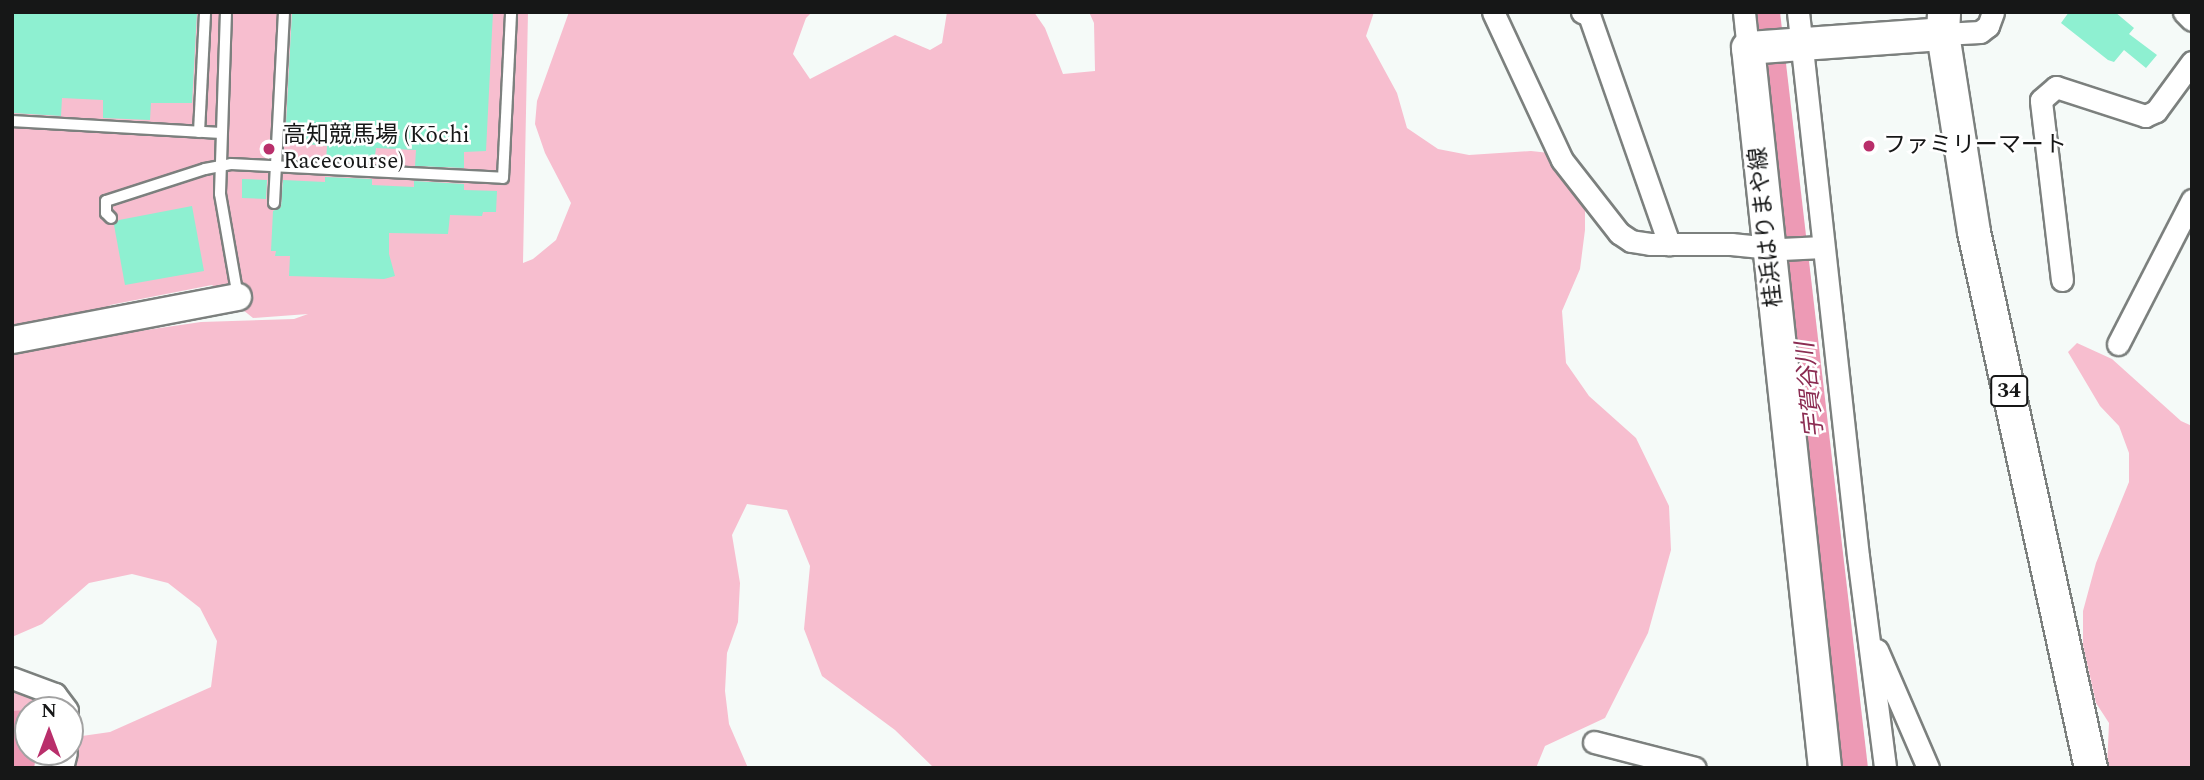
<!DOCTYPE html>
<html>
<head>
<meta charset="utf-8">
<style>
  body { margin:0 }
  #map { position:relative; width:2204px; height:780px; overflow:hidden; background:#f5faf8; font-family:Spectral,"Noto Sans JP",serif }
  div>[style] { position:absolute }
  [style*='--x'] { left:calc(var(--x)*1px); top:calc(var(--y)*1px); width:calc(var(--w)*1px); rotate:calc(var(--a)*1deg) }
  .green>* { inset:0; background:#f7becf }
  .water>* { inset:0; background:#ed9ab5 }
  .building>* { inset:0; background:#8ef0d1 }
  .roads { filter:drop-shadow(2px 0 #7c807e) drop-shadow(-2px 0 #7c807e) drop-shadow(0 2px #7c807e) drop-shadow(0 -2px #7c807e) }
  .service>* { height:10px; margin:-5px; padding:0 5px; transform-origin:5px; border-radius:5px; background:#fff }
  .minor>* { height:21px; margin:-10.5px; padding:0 10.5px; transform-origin:10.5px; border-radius:10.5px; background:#fff }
  .tertiary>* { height:26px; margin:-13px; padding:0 13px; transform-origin:13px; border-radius:13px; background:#fff }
  .primary>* { height:32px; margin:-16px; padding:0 16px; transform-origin:16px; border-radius:16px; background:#fff }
  .dots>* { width:19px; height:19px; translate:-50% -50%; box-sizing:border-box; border:4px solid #fff; border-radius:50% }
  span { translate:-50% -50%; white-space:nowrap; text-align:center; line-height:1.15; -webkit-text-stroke:5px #fff; paint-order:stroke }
  .shield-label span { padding:2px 5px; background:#fff; border:2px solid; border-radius:5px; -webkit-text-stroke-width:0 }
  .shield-label { font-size:21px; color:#161717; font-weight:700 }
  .poi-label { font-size:23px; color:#161717 }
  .left { translate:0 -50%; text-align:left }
  .street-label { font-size:23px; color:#161717 }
  .water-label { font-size:24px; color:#8b2c52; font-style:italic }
  .frame { position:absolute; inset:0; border:14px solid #161717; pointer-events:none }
  .north { position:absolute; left:14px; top:696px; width:70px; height:70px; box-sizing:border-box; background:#fff; border:2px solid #a2a2a2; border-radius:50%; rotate:0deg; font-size:19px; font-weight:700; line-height:28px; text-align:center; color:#161717 }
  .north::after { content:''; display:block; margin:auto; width:24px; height:32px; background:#b92f6b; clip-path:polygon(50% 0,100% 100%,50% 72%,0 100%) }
</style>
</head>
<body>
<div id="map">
  <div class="green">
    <i style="clip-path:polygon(12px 12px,528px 12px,523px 263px,533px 259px,556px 240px,571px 203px,545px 153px,535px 124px,537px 101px,569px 12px,812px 12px,806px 18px,793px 54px,810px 79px,895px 35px,930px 50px,942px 43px,947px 12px,1034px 12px,1045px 28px,1063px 74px,1095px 71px,1094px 23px,1089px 12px,1374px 12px,1366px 36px,1397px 93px,1407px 128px,1438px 149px,1469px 155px,1531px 151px,1568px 155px,1585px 186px,1585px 230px,1580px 269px,1562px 311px,1566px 363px,1589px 396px,1636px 438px,1669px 506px,1671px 550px,1648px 633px,1605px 718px,1545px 746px,1536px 768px,934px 768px,895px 730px,822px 676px,804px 629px,810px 566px,787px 510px,747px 504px,732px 535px,740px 583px,738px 622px,727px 653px,725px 691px,729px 724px,748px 768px,63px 768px,82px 736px,110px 732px,211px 687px,217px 641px,200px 608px,168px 583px,132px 574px,89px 583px,42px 624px,12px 637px,12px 354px,50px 344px,201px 322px,294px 319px,308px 314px,253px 318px,212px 285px,110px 305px,104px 316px,12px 330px)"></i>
    <i style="clip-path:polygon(2077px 343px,2112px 359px,2181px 421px,2192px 426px,2192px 768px,2107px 768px,2109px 723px,2096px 703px,2083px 645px,2083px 611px,2096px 563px,2129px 482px,2129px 453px,2119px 426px,2100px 406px,2068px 352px)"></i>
    <i style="clip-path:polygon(12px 689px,33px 692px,59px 710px,28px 710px,28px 724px,12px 725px)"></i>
  </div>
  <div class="water">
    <i style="clip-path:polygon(1757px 12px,1780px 12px,1868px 768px,1841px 768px)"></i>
    <i style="clip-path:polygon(28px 710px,28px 752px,37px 752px,34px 768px,12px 768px,12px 711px)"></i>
  </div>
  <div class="building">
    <i style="clip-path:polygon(12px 12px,197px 12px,192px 103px,151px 103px,150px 120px,103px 118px,103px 100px,62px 98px,61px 116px,13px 113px)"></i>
    <i style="clip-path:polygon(292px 12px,493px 12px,486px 151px,464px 152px,464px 168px,415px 166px,416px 150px,376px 148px,374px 163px,326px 161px,327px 146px,285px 142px)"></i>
    <i style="clip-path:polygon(2069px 12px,2115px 12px,2134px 28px,2129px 34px,2157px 55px,2146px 68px,2124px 50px,2114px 62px,2108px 60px,2061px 23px)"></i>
    <i style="clip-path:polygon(325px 177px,372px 179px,372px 185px,414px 187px,414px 181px,464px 184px,464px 190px,497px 191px,496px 212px,483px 212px,482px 216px,450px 215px,448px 234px,389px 233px,389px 254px,395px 276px,384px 279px,289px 276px,290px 256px,275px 256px,276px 251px,271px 251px,273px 211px,281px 207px,283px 180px,325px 182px)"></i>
    <i style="clip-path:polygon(242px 179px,267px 180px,266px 199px,242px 198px)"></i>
    <i style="clip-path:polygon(192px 206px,204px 271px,125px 285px,114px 225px,119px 220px)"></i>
  </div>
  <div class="roads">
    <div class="service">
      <i style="--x:226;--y:12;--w:182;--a:91.9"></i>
      <i style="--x:220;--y:194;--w:105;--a:80.1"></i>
      <i style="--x:12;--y:121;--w:209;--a:3.3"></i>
      <i style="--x:199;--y:132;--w:120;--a:-87.1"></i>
      <i style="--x:274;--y:203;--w:191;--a:-87"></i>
      <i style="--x:111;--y:218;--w:7;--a:-135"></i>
      <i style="--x:106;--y:213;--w:12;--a:-90"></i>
      <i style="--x:106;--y:201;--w:104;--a:-17.9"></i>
      <i style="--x:205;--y:169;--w:26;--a:-11"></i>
      <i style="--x:231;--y:164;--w:272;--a:2.9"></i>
      <i style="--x:503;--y:178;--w:166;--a:-87.2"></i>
    </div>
    <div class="minor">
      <i style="--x:1493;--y:12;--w:163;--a:65"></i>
      <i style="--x:1562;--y:160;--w:93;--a:52"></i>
      <i style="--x:1619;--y:233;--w:14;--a:34"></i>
      <i style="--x:1631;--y:241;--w:19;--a:9"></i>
      <i style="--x:1650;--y:244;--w:81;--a:0"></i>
      <i style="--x:1731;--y:244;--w:50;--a:5.7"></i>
      <i style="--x:1781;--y:249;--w:42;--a:-2.7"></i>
      <i style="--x:1582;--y:12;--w:8;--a:23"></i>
      <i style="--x:1589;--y:15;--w:243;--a:70.7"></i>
      <i style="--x:1744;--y:12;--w:36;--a:84"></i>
      <i style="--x:1798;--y:12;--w:547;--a:83.71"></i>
      <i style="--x:1858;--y:556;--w:214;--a:82.7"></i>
      <i style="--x:2184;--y:12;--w:11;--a:45"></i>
      <i style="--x:1943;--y:34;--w:37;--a:-3"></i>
      <i style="--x:1980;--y:32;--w:10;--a:-37"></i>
      <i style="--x:1988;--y:26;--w:15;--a:-70"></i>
      <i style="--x:2062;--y:280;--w:181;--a:-96.7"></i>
      <i style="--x:2041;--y:100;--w:20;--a:-41"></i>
      <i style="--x:2056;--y:87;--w:94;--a:18"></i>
      <i style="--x:2145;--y:116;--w:12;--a:-24"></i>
      <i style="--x:2156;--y:111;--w:61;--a:-53.7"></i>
      <i style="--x:2118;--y:344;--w:162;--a:-62.8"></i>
      <i style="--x:1877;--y:650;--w:129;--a:66.6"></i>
      <i style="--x:12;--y:678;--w:46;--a:20.4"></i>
      <i style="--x:55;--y:694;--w:20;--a:53"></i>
      <i style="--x:1594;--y:742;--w:104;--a:14.4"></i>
      <i style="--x:62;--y:768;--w:16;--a:-76"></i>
    </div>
    <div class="tertiary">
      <i style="--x:12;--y:340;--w:230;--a:-10.8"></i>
    </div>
    <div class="primary">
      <i style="--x:1944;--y:14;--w:20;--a:93"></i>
      <i style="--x:1943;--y:34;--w:200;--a:81.1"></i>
      <i style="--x:1974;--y:232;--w:549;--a:77.69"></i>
      <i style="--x:1825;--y:768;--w:724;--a:-96.1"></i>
      <i style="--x:1748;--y:48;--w:196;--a:-4.1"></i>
    </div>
  </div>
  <div class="dots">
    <i style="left:1869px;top:146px;background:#b92f6b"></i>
    <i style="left:269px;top:149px;background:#b92f6b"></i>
  </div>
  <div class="shield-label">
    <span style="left:2009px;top:391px">34</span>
  </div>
  <div class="poi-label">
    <span class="left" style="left:283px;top:149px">高知競馬場 (Kōchi<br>Racecourse)</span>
    <span class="left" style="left:1883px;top:146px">ファミリーマート</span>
  </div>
  <div class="street-label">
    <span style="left:1767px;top:227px;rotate:-96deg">桂浜はりまや線</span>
  </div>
  <div class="water-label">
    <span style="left:1811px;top:390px;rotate:-96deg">宇賀谷川</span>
  </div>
  <div class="frame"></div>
  <div class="north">N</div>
</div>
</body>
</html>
